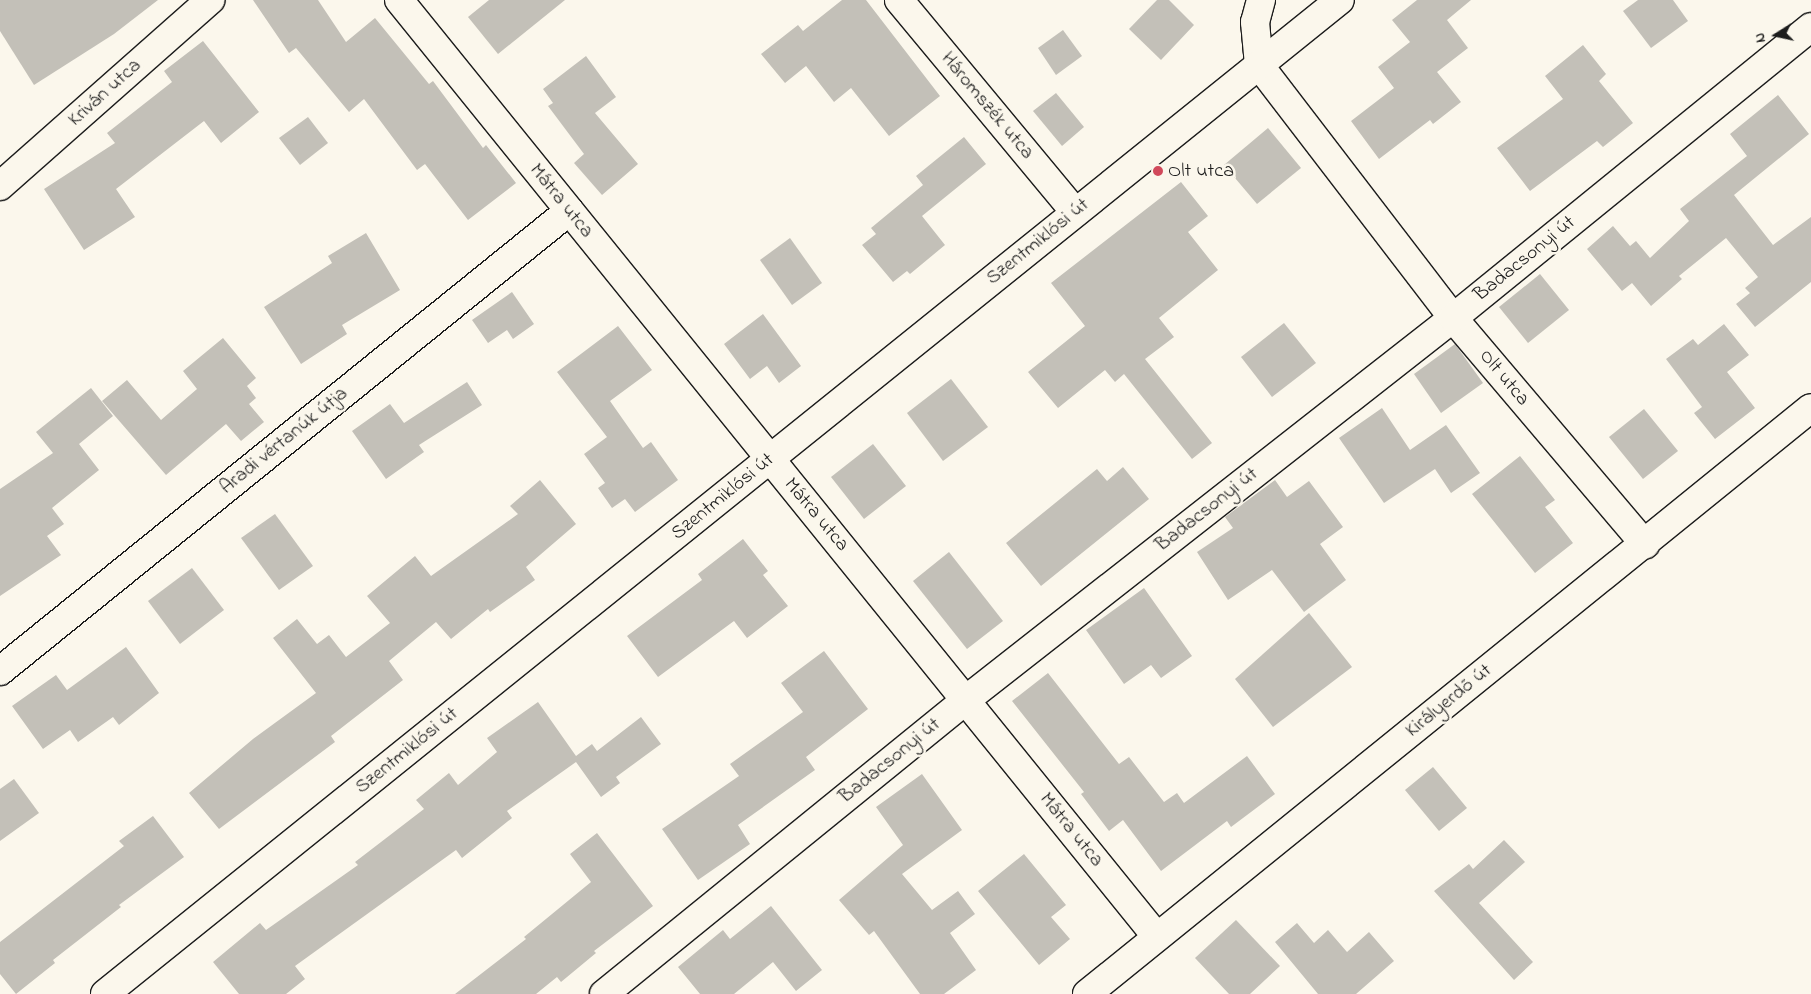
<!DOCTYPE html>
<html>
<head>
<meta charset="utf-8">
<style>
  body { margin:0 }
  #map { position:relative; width:1811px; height:994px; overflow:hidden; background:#fbf7ec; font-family:"Indie Flower",sans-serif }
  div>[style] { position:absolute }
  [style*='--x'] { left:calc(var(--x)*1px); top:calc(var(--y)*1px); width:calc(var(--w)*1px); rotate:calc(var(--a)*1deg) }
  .building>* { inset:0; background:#c3c0b8 }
  .roads { filter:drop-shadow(1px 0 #1c1c1c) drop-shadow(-1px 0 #1c1c1c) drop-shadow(0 1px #1c1c1c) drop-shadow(0 -1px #1c1c1c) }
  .minor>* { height:28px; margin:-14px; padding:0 14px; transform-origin:14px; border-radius:14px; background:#fbf7ec }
  .tertiary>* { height:28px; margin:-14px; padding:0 14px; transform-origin:14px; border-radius:14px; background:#fbf7ec }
  .dots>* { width:14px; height:14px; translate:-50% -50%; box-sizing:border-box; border:2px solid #fbf7ec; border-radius:50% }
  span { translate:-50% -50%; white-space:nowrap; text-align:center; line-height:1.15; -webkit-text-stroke:5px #fbf7ec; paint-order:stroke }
  .street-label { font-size:20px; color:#1c1c1c }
  .poi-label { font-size:20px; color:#1c1c1c }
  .left { translate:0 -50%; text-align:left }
  .north { position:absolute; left:1751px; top:10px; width:50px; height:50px; -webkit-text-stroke:4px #fbf7ec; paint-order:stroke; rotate:260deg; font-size:14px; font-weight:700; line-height:20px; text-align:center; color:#1c1c1c }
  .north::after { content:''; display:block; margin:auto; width:18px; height:22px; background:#1c1c1c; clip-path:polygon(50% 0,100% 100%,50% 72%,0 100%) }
</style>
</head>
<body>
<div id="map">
  <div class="building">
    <i style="clip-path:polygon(0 0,158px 0,114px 34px,34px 85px,0 31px)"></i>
    <i style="clip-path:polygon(253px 0,318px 0,346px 42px,375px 18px,429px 84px,433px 81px,483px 148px,486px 145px,516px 183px,468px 220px,425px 164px,417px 170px,364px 99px,349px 112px,296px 48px,289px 53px)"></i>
    <i style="clip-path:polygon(489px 0,565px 0,498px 54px,468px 17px)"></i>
    <i style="clip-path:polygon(842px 0,866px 0,940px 96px,889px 136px,851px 88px,834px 102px,806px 66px,785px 83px,761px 54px,798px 25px,803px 31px)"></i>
    <i style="clip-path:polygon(1157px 0,1169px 0,1194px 25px,1161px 60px,1129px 29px)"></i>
    <i style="clip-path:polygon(1417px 0,1471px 0,1447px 20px,1468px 48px,1437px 72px,1461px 102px,1433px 124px,1430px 120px,1379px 159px,1351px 121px,1394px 88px,1378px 67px,1410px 42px,1392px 20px)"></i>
    <i style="clip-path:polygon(1638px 0,1673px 0,1688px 21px,1651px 48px,1623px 11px)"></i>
    <i style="clip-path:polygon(1063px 30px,1082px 56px,1056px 75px,1038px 48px)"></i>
    <i style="clip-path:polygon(203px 41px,259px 112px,221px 143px,204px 121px,116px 189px,135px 217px,84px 250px,44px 189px,115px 143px,107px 133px,172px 82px,164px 71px)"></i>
    <i style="clip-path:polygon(1583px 45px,1606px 74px,1599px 81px,1633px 123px,1603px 147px,1597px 141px,1530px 191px,1497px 148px,1563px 99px,1545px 76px)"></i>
    <i style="clip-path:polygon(586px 56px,616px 97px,595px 113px,638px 164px,602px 195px,574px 163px,584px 154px,548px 106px,553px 103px,543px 89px)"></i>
    <i style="clip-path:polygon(1056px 93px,1084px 127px,1062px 146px,1033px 111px)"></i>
    <i style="clip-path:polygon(1778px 95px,1809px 134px,1734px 195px,1773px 245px,1811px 217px,1811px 282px,1755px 327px,1736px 304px,1750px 293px,1745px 288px,1758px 277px,1726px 238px,1679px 276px,1682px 279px,1651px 306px,1632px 283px,1622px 291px,1587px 249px,1613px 226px,1630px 246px,1636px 241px,1650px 258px,1689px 221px,1680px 209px,1747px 156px,1730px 134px)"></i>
    <i style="clip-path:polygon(308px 117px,328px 143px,300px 165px,279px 138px)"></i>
    <i style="clip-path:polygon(1268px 128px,1301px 168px,1257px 204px,1224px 165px)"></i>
    <i style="clip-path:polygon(964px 137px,986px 164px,922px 216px,945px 245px,910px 274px,907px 271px,893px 282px,862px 245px,876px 234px,871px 228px,923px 185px,916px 176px)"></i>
    <i style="clip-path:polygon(1181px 182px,1208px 216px,1188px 232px,1218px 270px,1159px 318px,1174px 337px,1145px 359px,1212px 443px,1192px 459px,1124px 374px,1115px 382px,1105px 370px,1058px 408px,1028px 372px,1085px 326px,1051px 283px)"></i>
    <i style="clip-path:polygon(366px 233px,400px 290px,342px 325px,347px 334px,301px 364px,264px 307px,332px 263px,328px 256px)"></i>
    <i style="clip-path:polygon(790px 238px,822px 283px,792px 305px,760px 260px)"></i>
    <i style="clip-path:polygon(1540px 274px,1569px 310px,1528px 343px,1499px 307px)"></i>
    <i style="clip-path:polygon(512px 292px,534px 324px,513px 339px,507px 330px,488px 343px,472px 320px)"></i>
    <i style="clip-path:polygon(763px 314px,801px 366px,779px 383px,767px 366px,750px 379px,724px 344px)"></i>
    <i style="clip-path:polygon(1284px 323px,1316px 363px,1272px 397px,1241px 357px)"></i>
    <i style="clip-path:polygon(1724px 324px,1749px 355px,1727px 372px,1755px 408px,1715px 439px,1694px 413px,1702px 407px,1666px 359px,1693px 339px,1698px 345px)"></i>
    <i style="clip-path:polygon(618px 326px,652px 370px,610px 401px,643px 448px,651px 442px,678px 480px,635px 512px,625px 499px,612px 508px,598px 488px,605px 483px,584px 454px,607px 437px,557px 372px)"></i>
    <i style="clip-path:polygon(223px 338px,256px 378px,247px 386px,256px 398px,249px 404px,264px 422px,241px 441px,226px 424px,166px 475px,102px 401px,127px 380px,161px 420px,197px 389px,183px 371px)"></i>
    <i style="clip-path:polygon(1455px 344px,1483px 383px,1441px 413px,1414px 374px)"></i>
    <i style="clip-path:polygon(951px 379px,988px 427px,943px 461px,907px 413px)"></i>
    <i style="clip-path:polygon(467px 382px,482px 405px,419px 445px,424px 452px,386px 479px,352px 431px,390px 404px,404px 423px)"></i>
    <i style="clip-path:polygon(91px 388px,113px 416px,79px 444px,99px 470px,52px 508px,64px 524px,47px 536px,61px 555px,0 596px,0 489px,53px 453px,36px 432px)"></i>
    <i style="clip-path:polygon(1382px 408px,1410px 450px,1446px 425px,1480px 473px,1451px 493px,1435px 469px,1384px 503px,1339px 438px)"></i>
    <i style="clip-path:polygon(1644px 409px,1678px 451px,1643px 479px,1609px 437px)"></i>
    <i style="clip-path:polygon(873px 444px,906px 486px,864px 519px,831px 477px)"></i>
    <i style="clip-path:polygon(1520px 456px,1555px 500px,1545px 507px,1573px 543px,1535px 573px,1472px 494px)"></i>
    <i style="clip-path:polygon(1123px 467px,1149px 499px,1041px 586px,1006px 543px,1097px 469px,1107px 481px)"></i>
    <i style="clip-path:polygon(540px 480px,576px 524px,526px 567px,535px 580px,490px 612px,488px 609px,451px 639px,436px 622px,389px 661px,403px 680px,331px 736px,335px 742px,219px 829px,189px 793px,253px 739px,316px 693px,273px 638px,297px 619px,317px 644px,329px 635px,346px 657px,390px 623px,367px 596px,415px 556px,431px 576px,518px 514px,510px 506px)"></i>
    <i style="clip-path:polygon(1275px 480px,1287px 497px,1309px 481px,1343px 527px,1320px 544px,1346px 580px,1304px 612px,1272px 570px,1228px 600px,1197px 552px,1233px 528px,1225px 517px)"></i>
    <i style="clip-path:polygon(275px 514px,313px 566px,279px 590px,241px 538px)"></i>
    <i style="clip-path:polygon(743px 539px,768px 571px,763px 575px,788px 606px,747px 638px,734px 621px,658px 677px,627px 636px,702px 580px,698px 574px)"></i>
    <i style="clip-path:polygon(949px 552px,1003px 621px,967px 649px,913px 581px)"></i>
    <i style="clip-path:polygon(192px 568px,224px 610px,180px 644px,148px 601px)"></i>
    <i style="clip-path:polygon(1144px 588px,1192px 656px,1161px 678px,1151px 665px,1124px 684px,1086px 630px)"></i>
    <i style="clip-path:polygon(1309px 613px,1352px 667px,1273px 727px,1235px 679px)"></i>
    <i style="clip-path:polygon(126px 647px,159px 693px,119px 725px,113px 717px,78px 742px,70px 730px,43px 749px,12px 706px,56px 675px,67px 690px)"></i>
    <i style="clip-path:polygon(824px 651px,868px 709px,806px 757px,815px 770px,738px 825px,750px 844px,698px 880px,662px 829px,739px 776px,730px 764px,803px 712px,781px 683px)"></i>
    <i style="clip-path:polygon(1048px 673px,1119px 764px,1129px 757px,1164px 802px,1177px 793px,1184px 803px,1247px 756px,1275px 794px,1231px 827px,1227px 821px,1161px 871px,1123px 820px,1109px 831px,1081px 794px,1084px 792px,1012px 701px)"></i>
    <i style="clip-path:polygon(538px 702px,576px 756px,592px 744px,597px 751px,641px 717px,661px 744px,616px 777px,620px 783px,601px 797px,576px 762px,507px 811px,512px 818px,462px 858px,456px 850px,295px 966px,305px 979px,286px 994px,239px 994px,213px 962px,260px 923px,266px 930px,358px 865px,355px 862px,424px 809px,416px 800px,449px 773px,458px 785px,497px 752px,487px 738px)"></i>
    <i style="clip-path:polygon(1433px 767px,1467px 808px,1439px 831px,1405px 790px)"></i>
    <i style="clip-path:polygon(922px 774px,962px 830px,902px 874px,932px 910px,958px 891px,975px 914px,950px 933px,976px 970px,944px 994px,920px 994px,874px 931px,869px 935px,839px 900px,903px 845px,876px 807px)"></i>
    <i style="clip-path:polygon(14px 779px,39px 813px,0 841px,0 789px)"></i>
    <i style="clip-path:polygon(153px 816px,184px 857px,119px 905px,121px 907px,53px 960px,55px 963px,16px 994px,0 974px,0 942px,124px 846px,119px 841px)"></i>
    <i style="clip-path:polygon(597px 833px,653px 906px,594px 951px,596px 953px,561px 982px,557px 977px,536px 994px,455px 994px,526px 939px,524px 937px,591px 882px,570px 854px)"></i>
    <i style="clip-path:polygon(1504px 840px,1525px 862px,1479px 903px,1533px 962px,1514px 980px,1434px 891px,1469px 864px,1473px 869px)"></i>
    <i style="clip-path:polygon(1024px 854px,1066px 905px,1051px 917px,1070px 939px,1039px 965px,978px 891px)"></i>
    <i style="clip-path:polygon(771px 906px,822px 970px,796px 991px,773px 962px,734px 994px,700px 994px,678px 967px,723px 930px,730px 939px)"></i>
    <i style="clip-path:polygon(1236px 920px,1280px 966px,1250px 994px,1229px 994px,1195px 958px)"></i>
    <i style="clip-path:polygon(1297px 923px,1314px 943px,1328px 930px,1347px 952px,1369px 932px,1394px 961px,1356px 994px,1318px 994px,1275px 942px)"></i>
  </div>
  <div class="roads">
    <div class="minor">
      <i style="--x:399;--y:0;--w:1205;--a:51.03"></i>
      <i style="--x:899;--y:0;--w:276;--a:50.3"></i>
      <i style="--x:1261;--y:0;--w:23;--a:105"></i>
      <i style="--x:1255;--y:22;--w:43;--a:84.7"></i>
      <i style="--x:1259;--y:65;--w:319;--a:52.5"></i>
      <i style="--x:1453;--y:318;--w:297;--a:49.7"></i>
      <i style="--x:0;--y:186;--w:281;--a:-41.5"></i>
      <i style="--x:0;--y:671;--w:732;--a:-38.95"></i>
      <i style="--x:604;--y:994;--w:468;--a:-39.1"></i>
      <i style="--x:967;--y:699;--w:618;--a:-38.09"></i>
      <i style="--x:1453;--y:318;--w:461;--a:-39.1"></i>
      <i style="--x:1087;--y:994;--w:931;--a:-38.99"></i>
    </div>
    <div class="tertiary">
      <i style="--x:105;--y:994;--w:1585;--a:-38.83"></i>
    </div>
  </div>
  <div class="dots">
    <i style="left:1158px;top:171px;background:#d1495b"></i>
  </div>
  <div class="street-label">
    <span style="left:105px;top:93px;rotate:-42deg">Kriván utca</span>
    <span style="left:987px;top:106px;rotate:50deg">Háromszék utca</span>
    <span style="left:561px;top:201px;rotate:51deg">Mátra utca</span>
    <span style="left:1038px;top:242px;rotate:-39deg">Szentmiklósi út</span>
    <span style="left:1525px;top:259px;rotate:-39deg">Badacsonyi út</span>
    <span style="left:1504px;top:378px;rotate:50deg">Olt utca</span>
    <span style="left:284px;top:441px;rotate:-39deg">Aradi vértanúk útja</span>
    <span style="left:723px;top:497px;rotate:-39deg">Szentmiklósi út</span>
    <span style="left:1207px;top:510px;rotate:-38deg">Badacsonyi út</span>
    <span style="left:816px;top:515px;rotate:50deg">Mátra utca</span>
    <span style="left:1449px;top:701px;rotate:-39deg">Királyerdő út</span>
    <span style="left:407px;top:751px;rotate:-39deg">Szentmiklósi út</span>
    <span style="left:890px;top:761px;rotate:-39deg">Badacsonyi út</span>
    <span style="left:1071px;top:830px;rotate:51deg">Mátra utca</span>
  </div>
  <div class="poi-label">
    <span class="left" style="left:1168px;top:171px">Olt utca</span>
  </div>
  <div class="north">N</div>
</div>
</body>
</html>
